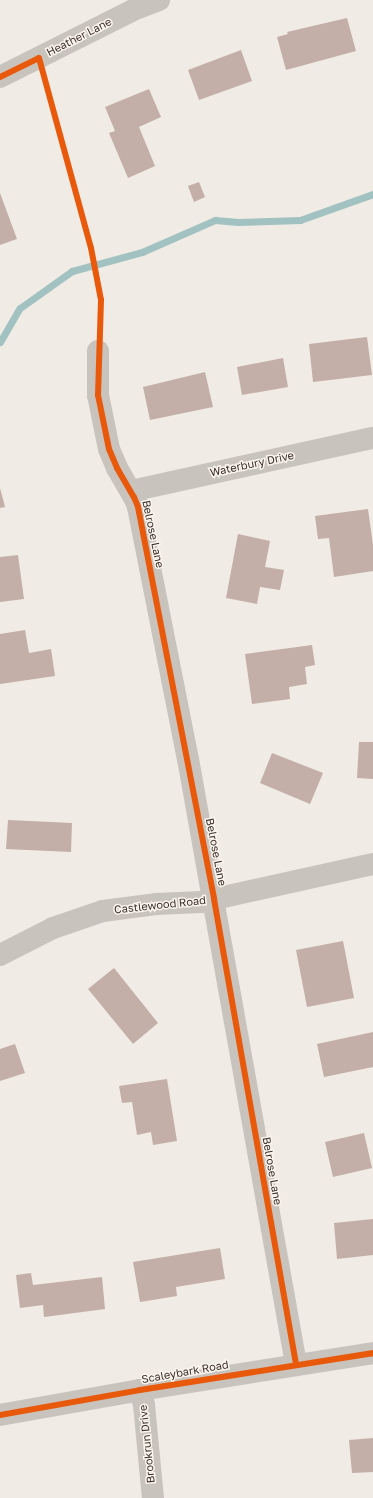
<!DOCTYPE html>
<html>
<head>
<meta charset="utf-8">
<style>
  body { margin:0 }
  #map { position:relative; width:373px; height:1498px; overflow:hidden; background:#f0ebe5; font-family:"Golos Text",sans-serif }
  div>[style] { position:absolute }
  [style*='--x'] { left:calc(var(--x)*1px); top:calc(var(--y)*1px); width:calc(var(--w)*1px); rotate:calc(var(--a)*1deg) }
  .stream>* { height:7px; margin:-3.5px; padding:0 3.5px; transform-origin:3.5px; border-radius:3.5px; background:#a1c2c1 }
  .building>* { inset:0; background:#c3afa7 }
  .minor>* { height:22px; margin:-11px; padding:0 11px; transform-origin:11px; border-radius:11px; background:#c9c3be }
  .cycleway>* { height:6px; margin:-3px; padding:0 3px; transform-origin:3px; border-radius:3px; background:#e8590c }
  span { translate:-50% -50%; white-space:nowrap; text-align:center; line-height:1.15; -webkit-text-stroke:3px #fbf5ee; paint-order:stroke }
  .street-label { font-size:11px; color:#3b302b }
</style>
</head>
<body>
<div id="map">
  <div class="stream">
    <i style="--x:0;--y:342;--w:39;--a:-60"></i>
    <i style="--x:20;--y:308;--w:64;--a:-35.4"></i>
    <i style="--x:72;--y:271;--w:73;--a:-15.2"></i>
    <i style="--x:142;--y:252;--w:80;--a:-23.7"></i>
    <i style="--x:215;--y:220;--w:23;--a:5"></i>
    <i style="--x:238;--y:222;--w:62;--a:-1.8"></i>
    <i style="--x:300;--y:220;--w:77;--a:-19.6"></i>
  </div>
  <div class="building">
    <i style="clip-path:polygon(347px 18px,356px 51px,286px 70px,277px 37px,288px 34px,287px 32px)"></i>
    <i style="clip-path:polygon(241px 50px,252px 81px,199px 100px,188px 70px)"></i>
    <i style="clip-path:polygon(149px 89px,161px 117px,139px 127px,155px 166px,128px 178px,109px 133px,115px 131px,105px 107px)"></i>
    <i style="clip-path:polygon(199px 182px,205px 197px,194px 202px,188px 186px)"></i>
    <i style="clip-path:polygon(0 193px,17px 239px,0 245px)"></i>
    <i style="clip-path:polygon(367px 337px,372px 375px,313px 382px,309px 344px)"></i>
    <i style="clip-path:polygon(283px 358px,288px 387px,242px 395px,237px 367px)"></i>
    <i style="clip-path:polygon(205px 372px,213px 407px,150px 420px,143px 387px)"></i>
    <i style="clip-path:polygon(0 488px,5px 507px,0 508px)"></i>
    <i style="clip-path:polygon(368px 509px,373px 545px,373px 571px,334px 577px,329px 538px,318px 539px,315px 516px)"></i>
    <i style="clip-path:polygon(238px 534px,270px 541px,265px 567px,284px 570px,280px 590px,260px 587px,257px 604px,226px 598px)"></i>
    <i style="clip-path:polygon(18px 555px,24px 599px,0 602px,0 557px)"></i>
    <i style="clip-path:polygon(25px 630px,29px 653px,51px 649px,55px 676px,0 684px,0 634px)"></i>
    <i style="clip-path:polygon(312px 645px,315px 665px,305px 667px,307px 684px,289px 687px,290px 699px,252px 704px,245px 654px)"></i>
    <i style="clip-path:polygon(359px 742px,373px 742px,373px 779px,357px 778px)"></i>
    <i style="clip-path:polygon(272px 753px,323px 773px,310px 804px,260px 783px)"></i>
    <i style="clip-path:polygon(8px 820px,72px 823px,71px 852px,6px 849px)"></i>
    <i style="clip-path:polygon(343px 941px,354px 998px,307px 1007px,296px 950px)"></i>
    <i style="clip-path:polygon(114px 968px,158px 1023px,133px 1044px,88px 989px)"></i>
    <i style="clip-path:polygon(373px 1032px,373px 1067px,324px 1077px,317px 1044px)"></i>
    <i style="clip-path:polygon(15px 1044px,25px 1073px,0 1081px,0 1049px)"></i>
    <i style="clip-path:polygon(167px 1079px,177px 1141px,153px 1145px,151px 1132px,137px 1135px,132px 1102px,122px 1103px,119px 1086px)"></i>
    <i style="clip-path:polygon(364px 1133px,372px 1168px,333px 1177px,325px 1142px)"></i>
    <i style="clip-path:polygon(373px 1219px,373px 1255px,337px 1259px,334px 1223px)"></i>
    <i style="clip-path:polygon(220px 1248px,225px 1279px,176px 1287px,177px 1296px,140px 1302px,133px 1262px)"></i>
    <i style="clip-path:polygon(31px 1273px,33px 1285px,102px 1277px,105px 1309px,44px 1317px,43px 1305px,20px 1308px,16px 1275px)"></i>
    <i style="clip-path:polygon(373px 1438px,373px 1472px,352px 1473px,349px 1440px)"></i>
  </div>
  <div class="minor">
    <i style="--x:0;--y:77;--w:149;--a:-26.7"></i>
    <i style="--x:133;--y:10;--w:28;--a:-21"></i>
    <i style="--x:98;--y:351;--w:44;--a:90"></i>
    <i style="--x:98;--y:395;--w:55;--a:78.5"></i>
    <i style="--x:109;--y:449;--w:21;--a:67"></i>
    <i style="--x:117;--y:468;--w:34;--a:60"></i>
    <i style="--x:134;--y:497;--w:11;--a:68"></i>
    <i style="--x:138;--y:507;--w:257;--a:78.8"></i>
    <i style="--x:188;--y:759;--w:615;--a:79.88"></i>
    <i style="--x:131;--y:491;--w:248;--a:-12.4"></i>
    <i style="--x:0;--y:955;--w:59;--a:-27"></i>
    <i style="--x:53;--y:928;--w:53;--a:-18.8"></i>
    <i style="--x:103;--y:911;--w:53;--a:-7.5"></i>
    <i style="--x:156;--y:904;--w:45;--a:-2.5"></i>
    <i style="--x:201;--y:902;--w:176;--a:-12.5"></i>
    <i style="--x:140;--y:1390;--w:16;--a:75"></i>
    <i style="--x:144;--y:1405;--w:93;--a:84.5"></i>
    <i style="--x:0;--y:1415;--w:142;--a:-10.1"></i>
    <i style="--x:140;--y:1390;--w:236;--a:-9"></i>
  </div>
  <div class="cycleway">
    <i style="--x:0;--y:77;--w:43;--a:-26"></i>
    <i style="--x:39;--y:58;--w:197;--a:74.7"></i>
    <i style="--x:91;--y:248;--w:53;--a:79.1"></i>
    <i style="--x:101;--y:300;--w:95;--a:91.8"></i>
    <i style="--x:98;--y:395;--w:55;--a:78.5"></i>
    <i style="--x:109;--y:449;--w:21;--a:67"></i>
    <i style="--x:117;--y:468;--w:34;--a:60"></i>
    <i style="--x:134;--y:497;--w:11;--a:68"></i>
    <i style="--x:138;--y:507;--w:399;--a:79"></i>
    <i style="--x:214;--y:899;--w:472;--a:80"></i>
    <i style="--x:0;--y:1415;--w:142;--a:-10.1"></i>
    <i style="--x:140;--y:1390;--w:236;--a:-9"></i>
  </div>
  <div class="street-label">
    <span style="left:79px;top:37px;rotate:-27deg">Heather Lane</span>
    <span style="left:252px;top:464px;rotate:-12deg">Waterbury Drive</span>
    <span style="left:153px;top:534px;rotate:78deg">Belrose Lane</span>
    <span style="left:216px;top:852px;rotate:79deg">Belrose Lane</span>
    <span style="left:160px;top:905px;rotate:-6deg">Castlewood Road</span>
    <span style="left:272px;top:1171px;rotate:80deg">Belrose Lane</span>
    <span style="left:185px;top:1372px;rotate:-10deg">Scaleybark Road</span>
    <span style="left:147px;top:1444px;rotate:-96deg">Brookrun Drive</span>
  </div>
</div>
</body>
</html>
